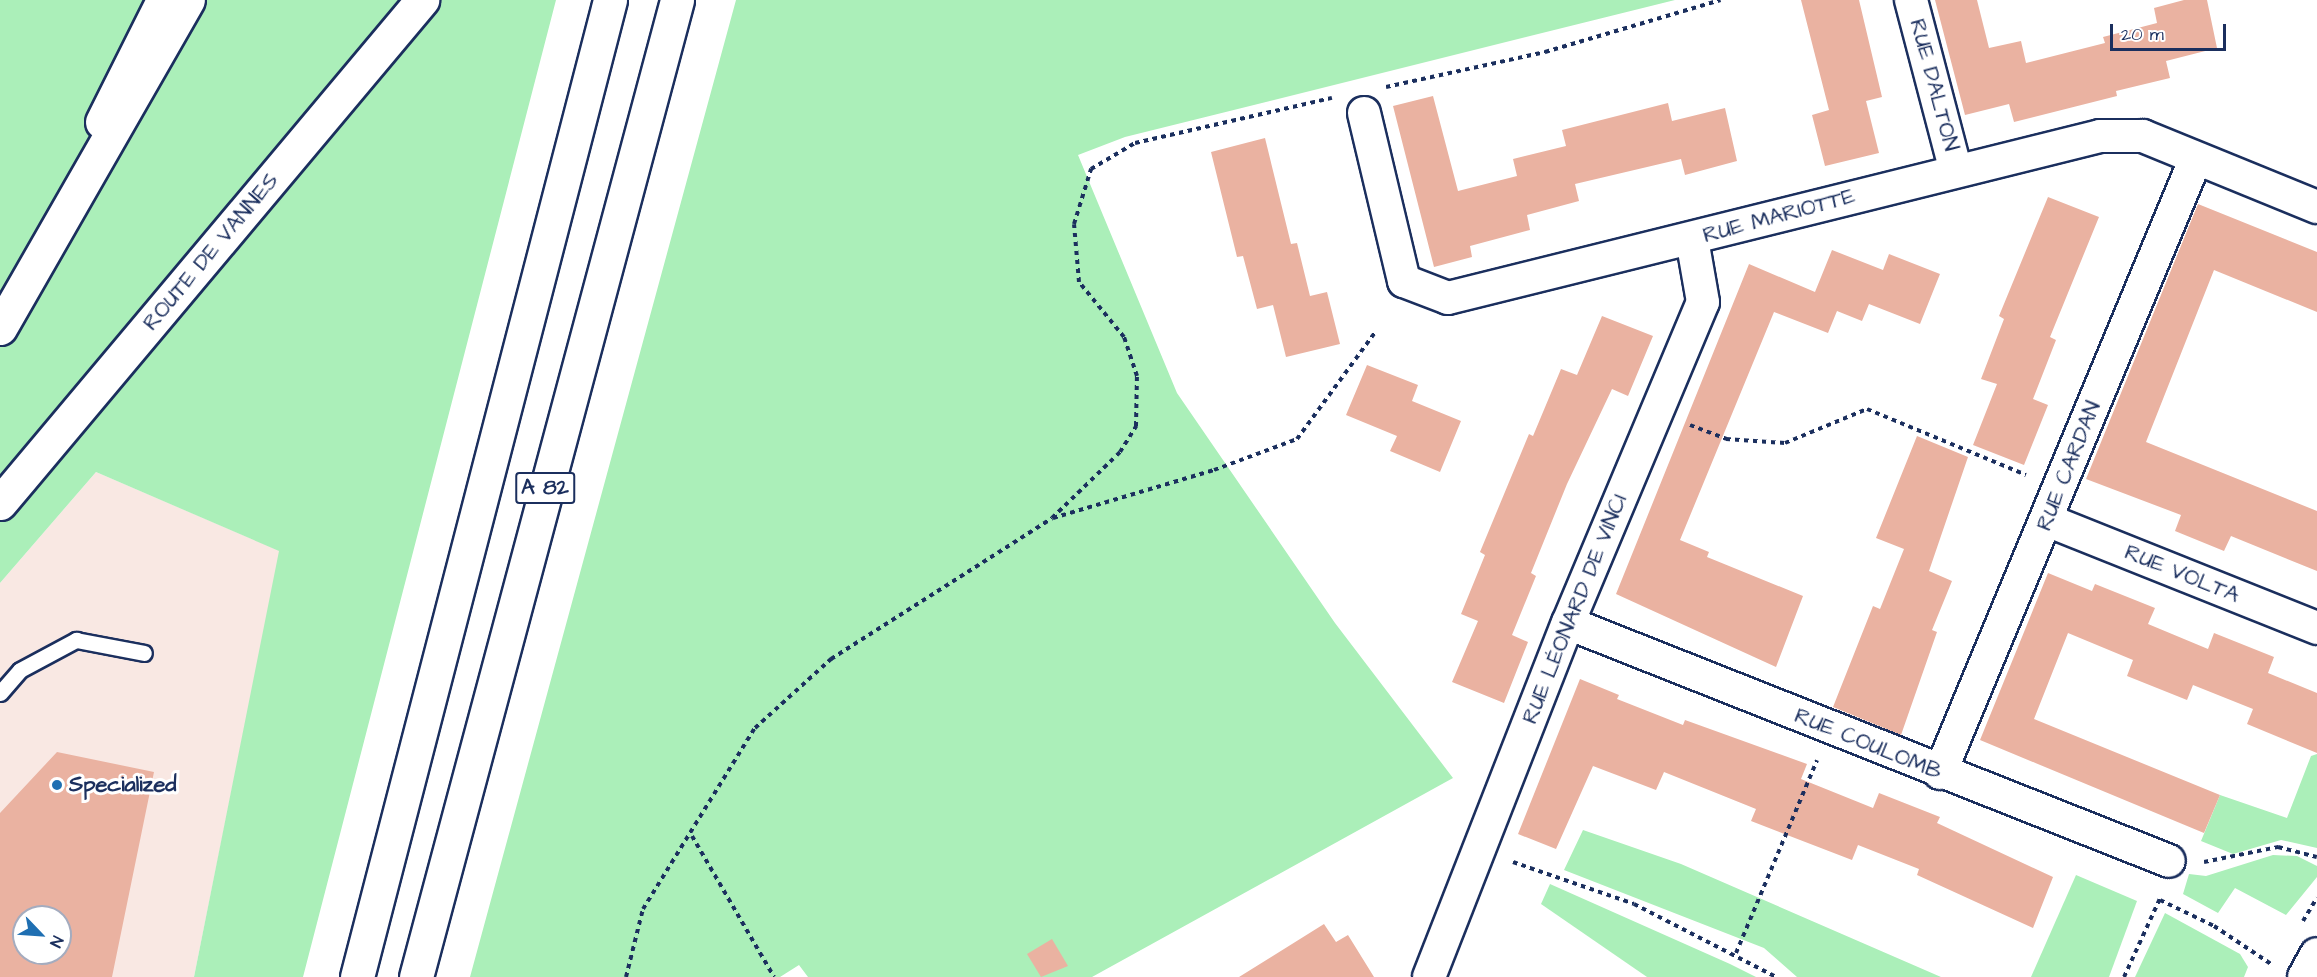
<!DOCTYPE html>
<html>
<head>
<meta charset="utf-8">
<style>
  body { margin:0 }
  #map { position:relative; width:2317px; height:977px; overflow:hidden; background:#fff; font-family:"Architects Daughter",sans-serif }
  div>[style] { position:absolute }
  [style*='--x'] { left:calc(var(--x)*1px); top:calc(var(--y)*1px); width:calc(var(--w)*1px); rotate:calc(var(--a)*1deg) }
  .built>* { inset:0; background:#f9e8e3 }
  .green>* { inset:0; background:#abefb9 }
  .building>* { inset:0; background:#eab2a1 }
  .path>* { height:4px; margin-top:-2px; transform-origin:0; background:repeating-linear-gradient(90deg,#1b2f5e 0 4.5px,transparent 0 9px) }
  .roads { filter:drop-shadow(2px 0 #1b2f5e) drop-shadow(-2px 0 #1b2f5e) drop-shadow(0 2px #1b2f5e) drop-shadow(0 -2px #1b2f5e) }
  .lane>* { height:15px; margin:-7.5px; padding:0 7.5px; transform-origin:7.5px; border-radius:7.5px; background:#fff }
  .street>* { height:32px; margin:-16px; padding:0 16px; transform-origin:16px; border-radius:16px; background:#fff }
  .secondary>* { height:33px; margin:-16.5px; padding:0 16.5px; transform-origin:16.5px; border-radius:16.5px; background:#fff }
  .highway>* { height:33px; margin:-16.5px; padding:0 16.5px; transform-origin:16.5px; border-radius:16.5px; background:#fff }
  .dots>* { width:16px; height:16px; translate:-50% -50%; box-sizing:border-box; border:3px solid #fff; border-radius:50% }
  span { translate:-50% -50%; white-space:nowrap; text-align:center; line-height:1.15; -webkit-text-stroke:6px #fff; paint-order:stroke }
  .shield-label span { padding:2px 4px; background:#fff; border:2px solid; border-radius:4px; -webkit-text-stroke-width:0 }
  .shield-label { font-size:21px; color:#1b2f5e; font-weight:700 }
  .street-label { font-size:22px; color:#1b2f5e }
  .poi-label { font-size:22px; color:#1b2f5e; font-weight:700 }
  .left { translate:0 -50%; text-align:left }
  .north { position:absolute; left:12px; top:905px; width:60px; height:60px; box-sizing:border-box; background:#fff; border:2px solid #a4acbf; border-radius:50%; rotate:115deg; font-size:16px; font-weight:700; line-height:24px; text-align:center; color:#1b2f5e }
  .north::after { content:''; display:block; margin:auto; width:21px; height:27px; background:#1f6fb2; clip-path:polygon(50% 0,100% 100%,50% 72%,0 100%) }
  .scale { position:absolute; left:2110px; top:24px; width:116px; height:27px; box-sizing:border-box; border:3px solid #1b2f5e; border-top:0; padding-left:8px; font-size:18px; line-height:21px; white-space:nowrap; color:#1b2f5e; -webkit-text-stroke:4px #fff; paint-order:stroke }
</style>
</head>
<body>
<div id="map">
  <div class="built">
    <i style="clip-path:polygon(evenodd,96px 472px,280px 551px,194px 977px,0 977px,0 583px,96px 472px,24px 917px,60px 917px,60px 953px,24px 953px,24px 917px)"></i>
  </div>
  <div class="green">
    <i style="clip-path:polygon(0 0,556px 0,303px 977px,194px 977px,279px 551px,96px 472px,0 583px)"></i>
    <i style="clip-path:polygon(736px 0,1675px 0,1125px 137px,1078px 155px,1177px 393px,1335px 623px,1453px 778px,1092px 977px,808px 977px,799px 965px,780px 977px,470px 977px)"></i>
    <i style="clip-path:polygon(2317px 754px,2317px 848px,2281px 840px,2233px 854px,2201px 841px,2220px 795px,2287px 818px,2311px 756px)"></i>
    <i style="clip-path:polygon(1583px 830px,1681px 864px,1941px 977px,1797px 977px,1764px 948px,1564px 870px)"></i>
    <i style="clip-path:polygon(2273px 855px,2297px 856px,2317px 866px,2317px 877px,2286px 915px,2235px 888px,2218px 913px,2183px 894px,2189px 874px,2206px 876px)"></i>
    <i style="clip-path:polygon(2076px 875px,2137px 901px,2109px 977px,2031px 977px)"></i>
    <i style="clip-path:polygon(1550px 884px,1730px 964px,1756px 977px,1647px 977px,1541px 904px)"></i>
    <i style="clip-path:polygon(2165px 913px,2240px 954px,2248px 967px,2244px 977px,2135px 977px)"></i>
  </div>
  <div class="building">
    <i style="clip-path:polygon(1801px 0,1859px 0,1882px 97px,1866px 101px,1879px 153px,1825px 166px,1812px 115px,1829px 110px)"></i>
    <i style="clip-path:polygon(1935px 0,1977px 0,1989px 48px,2021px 41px,2026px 63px,2105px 43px,2103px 37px,2157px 23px,2154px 8px,2184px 0,2207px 0,2217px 48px,2166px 61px,2170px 78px,2116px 91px,2117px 96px,2014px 122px,2009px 104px,1965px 115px)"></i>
    <i style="clip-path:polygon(1433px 96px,1458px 191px,1517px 176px,1513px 159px,1566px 146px,1562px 130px,1668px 103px,1672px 121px,1725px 108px,1737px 161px,1685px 175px,1681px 159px,1575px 184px,1579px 201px,1527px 215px,1530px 230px,1470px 246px,1472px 257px,1434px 267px,1393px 106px)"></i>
    <i style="clip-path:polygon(1265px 138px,1291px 244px,1297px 243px,1310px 296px,1327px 292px,1340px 344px,1286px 357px,1273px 305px,1257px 309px,1243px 256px,1237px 257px,1211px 152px)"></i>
    <i style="clip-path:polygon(2048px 197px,2099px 217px,2050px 337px,2056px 340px,2033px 399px,2048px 405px,2024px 465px,1973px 445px,1997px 384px,1981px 379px,2004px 319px,1999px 316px)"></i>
    <i style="clip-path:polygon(2198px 204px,2317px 252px,2317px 312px,2214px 270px,2146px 442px,2317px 511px,2317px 571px,2231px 536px,2224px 551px,2175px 531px,2181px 515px,2086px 479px)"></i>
    <i style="clip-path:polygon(1832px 250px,1883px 270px,1889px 254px,1940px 274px,1920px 324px,1869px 304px,1862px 321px,1837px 311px,1828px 333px,1774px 312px,1680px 540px,1709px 552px,1707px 557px,1803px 596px,1776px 667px,1616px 594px,1749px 264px,1815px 292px)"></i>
    <i style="clip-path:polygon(1602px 316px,1653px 336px,1628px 396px,1612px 389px,1567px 484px,1531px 573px,1536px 576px,1512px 635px,1528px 642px,1504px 703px,1452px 682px,1478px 621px,1461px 614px,1485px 555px,1480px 552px,1529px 434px,1533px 436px,1561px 369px,1577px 375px)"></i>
    <i style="clip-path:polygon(1367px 365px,1418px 385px,1412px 401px,1461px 421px,1440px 472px,1390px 451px,1397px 436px,1346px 415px)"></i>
    <i style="clip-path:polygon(1917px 436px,1968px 457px,1929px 571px,1952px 581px,1932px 630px,1937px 632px,1901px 735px,1833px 707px,1873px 606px,1880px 609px,1904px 549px,1876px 538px)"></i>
    <i style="clip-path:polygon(2048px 573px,2092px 591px,2095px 584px,2155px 608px,2148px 624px,2208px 649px,2214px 633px,2274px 657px,2268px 673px,2317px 693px,2317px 753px,2247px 724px,2253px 709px,2193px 685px,2187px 700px,2127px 676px,2133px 660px,2068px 633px,2034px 719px,2220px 795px,2204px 833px,1980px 740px)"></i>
    <i style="clip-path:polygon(1580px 679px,1619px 695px,1617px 699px,1683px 725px,1685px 720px,1807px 764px,1801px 779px,1873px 808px,1879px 793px,1940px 817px,1937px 823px,2053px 877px,2033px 928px,1917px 875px,1919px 869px,1858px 845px,1852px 860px,1751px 821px,1756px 809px,1664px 772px,1656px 790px,1593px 766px,1556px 849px,1518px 834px)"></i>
    <i style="clip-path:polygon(evenodd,57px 752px,154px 772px,112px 977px,0 977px,0 813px,57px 752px,24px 917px,60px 917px,60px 953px,24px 953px,24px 917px)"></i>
    <i style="clip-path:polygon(1324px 924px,1336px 942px,1348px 935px,1374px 977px,1239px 977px)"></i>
    <i style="clip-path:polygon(1052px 939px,1068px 966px,1041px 977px,1027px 954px)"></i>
  </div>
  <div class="path">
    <i style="--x:1386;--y:87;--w:163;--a:-12.4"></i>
    <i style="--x:1545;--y:52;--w:183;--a:-16.5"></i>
    <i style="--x:1690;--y:425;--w:39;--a:21"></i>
    <i style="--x:1726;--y:439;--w:59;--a:3.9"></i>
    <i style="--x:1785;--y:443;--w:89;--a:-22.5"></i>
    <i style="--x:1867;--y:409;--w:172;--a:22.5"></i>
    <i style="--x:1053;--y:518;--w:168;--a:-16.6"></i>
    <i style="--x:1214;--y:470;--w:89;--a:-20.5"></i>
    <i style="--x:1297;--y:439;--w:134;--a:-53.8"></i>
    <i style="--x:692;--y:836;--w:163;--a:59.8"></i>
    <i style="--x:1513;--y:862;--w:128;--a:19.1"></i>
    <i style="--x:1634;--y:904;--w:160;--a:27.2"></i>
    <i style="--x:2204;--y:862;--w:76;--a:-11.5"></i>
    <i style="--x:2278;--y:847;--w:40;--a:14.4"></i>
    <i style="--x:2160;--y:900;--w:60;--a:25.7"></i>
    <i style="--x:2214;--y:926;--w:69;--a:33.7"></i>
    <i style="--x:2303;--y:921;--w:27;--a:-59"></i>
    <i style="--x:1736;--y:953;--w:209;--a:-67.2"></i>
    <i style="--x:626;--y:977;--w:70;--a:-76"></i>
    <i style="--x:643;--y:909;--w:213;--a:-58.3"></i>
    <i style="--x:755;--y:728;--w:103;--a:-42.2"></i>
    <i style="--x:831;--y:659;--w:262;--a:-32.5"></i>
    <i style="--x:1052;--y:518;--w:95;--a:-44.1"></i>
    <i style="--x:1120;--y:452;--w:31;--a:-58"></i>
    <i style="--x:1136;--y:426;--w:50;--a:-88.9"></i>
    <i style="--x:1137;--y:376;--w:41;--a:-108.4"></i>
    <i style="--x:1124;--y:337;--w:71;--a:-129.3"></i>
    <i style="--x:1079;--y:282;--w:58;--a:-94.9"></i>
    <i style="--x:1074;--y:224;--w:58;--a:-72.8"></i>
    <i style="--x:1091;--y:169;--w:51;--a:-30.6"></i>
    <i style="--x:1135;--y:143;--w:202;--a:-12.9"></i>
    <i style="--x:2124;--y:977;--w:89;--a:-65.4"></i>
  </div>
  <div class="roads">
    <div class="lane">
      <i style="--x:0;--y:693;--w:30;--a:-49"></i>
      <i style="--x:20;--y:670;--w:64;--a:-28.2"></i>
      <i style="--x:76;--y:640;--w:69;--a:10.8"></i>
    </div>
    <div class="street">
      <i style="--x:1911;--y:0;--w:177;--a:75.3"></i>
      <i style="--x:1364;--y:113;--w:173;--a:76.6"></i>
      <i style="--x:1404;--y:281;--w:47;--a:21.1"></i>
      <i style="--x:1448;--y:298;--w:672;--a:-13.95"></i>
      <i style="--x:2100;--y:136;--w:43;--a:0"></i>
      <i style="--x:2143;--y:136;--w:188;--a:22.2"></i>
      <i style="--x:2047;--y:520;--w:291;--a:21.8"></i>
      <i style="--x:1568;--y:623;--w:646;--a:21.6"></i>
      <i style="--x:1940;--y:773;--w:666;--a:-67.4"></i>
      <i style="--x:1429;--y:977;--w:380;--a:-68.6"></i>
      <i style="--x:1568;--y:623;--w:348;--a:-67.2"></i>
      <i style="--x:1703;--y:302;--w:64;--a:-99.9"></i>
      <i style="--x:2304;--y:977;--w:26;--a:-61"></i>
    </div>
    <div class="secondary">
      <i style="--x:102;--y:122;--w:136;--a:-63.4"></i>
      <i style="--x:0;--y:503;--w:657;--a:-50"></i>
    </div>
    <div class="highway">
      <i style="--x:0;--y:328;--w:378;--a:-60.2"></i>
      <i style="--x:357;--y:977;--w:1009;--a:-75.48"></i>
      <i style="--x:416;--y:977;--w:1011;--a:-75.04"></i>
    </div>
  </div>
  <div class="dots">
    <i style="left:57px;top:785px;background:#1f6fb2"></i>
  </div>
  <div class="shield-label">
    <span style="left:545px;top:488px">A 82</span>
  </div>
  <div class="street-label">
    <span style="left:1934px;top:85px;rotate:75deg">RUE DALTON</span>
    <span style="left:1779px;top:216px;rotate:-15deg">RUE MARIOTTE</span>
    <span style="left:211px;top:252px;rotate:-50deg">ROUTE DE VANNES</span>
    <span style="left:2069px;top:466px;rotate:-68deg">RUE CARDAN</span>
    <span style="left:2182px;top:574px;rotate:22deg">RUE VOLTA</span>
    <span style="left:1575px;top:609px;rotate:-68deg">RUE LÉONARD DE VINCI</span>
    <span style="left:1868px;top:744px;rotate:22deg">RUE COULOMB</span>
  </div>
  <div class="poi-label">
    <span class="left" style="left:69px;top:785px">Specialized</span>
  </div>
  <div class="north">N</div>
  <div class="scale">20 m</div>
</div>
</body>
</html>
